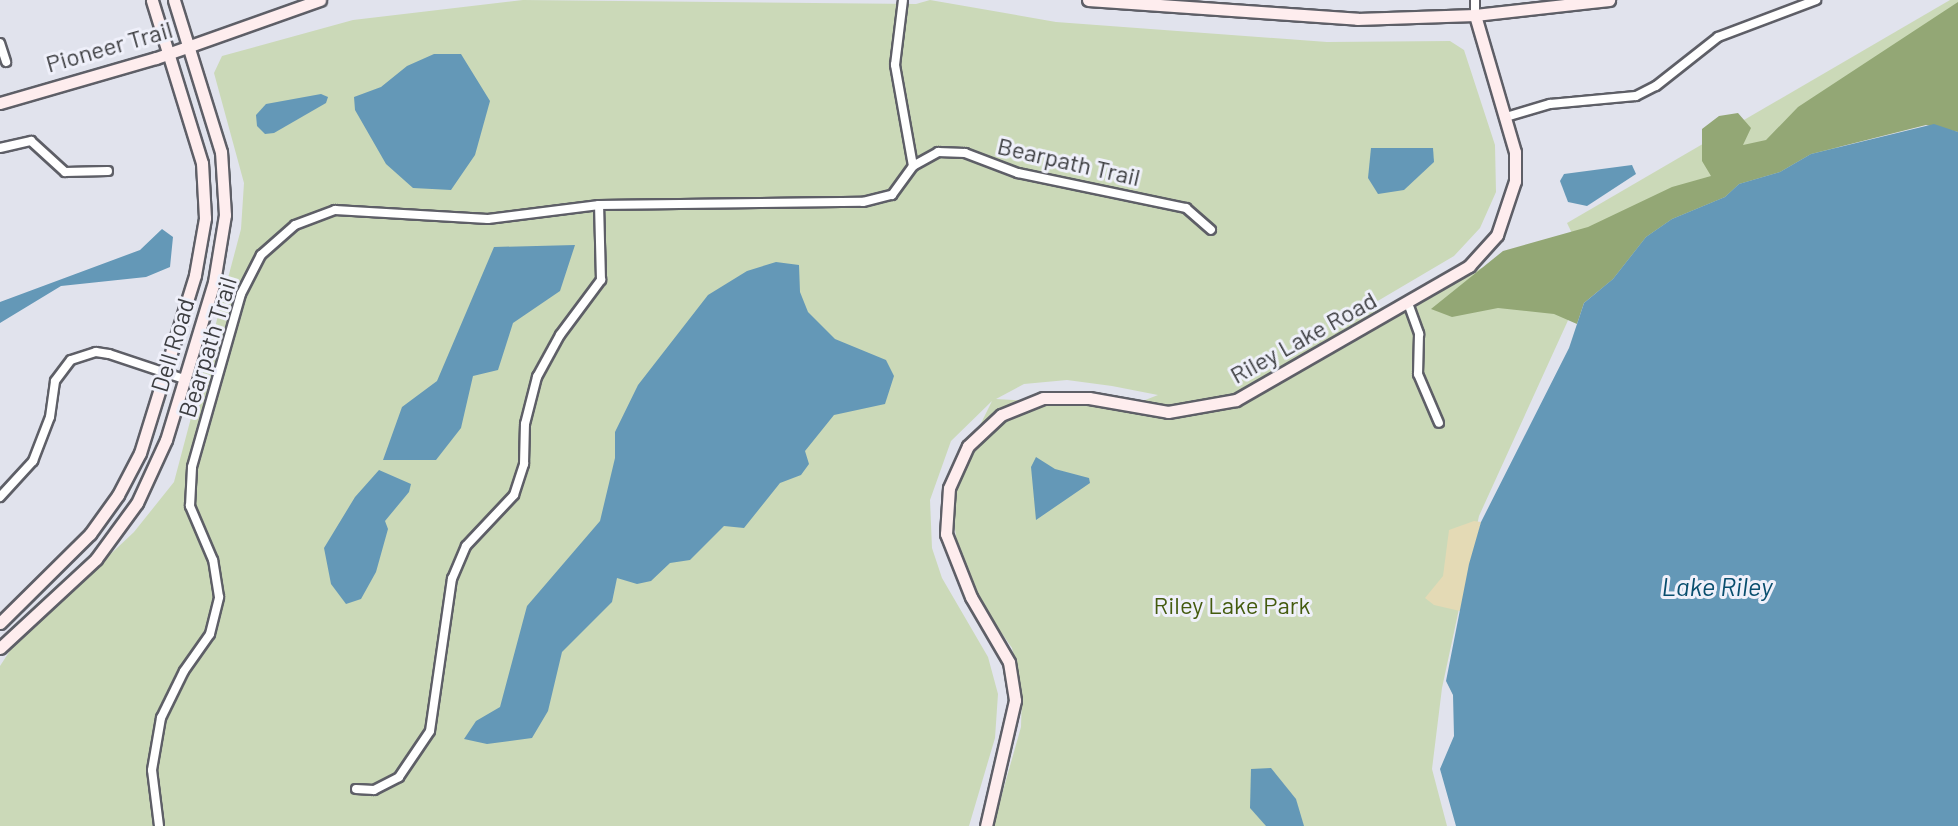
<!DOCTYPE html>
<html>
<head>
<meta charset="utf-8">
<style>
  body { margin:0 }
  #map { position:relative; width:1958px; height:826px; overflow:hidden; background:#e1e3ed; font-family:Barlow,sans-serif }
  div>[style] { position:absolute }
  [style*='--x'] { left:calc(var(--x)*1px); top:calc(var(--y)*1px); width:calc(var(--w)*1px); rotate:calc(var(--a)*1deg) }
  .green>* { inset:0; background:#cbd9b8 }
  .forest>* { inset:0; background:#93a775 }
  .sand>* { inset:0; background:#e4dab5 }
  .water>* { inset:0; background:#6498b7 }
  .roads { filter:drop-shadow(2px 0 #5e5f67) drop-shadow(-2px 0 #5e5f67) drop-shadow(0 2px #5e5f67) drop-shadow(0 -2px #5e5f67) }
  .street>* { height:8px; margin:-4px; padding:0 4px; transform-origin:4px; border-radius:4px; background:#fff }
  .secondary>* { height:11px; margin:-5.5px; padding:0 5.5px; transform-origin:5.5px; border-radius:5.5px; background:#feedee }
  span { translate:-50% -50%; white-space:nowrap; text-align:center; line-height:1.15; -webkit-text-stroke:6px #eff0fa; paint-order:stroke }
  .street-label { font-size:24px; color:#3c3d40 }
  .park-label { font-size:24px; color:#445b0f }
  .water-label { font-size:26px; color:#094e6e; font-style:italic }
</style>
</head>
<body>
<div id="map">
  <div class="green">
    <i style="clip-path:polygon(evenodd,523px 0,916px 4px,930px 0,1056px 22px,1327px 42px,1450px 41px,1464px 50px,1495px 145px,1496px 192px,1480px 228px,1454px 256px,1337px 325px,1538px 246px,1575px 305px,1479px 516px,1442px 688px,1432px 769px,1447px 826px,993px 826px,1021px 727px,1022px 692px,1012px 648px,962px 577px,949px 488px,992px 401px,951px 441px,930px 500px,932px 548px,942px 578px,988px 657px,998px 694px,995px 738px,969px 826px,0 826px,0 666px,13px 646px,134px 532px,174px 482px,241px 229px,244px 183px,214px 73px,222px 56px,353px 20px,523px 0,1067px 380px,1112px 386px,1158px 395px,1130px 406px,996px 399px,1024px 384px,1067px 380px)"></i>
    <i style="clip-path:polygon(1950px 0,1958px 0,1958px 75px,1600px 291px,1567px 223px)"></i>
  </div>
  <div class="forest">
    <i style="clip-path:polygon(1958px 2px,1958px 132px,1926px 125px,1811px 154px,1780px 172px,1739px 184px,1725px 197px,1672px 219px,1646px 237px,1613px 279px,1584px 303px,1577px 324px,1554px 314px,1498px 308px,1452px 317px,1431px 309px,1503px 251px,1588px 227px,1672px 187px,1711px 176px,1702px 161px,1702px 129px,1719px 116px,1738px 113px,1751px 128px,1743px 145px,1766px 140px,1798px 107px)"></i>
  </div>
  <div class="sand">
    <i style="clip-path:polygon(1474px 521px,1481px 522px,1460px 611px,1434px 605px,1425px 598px,1443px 576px,1449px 530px)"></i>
  </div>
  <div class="water">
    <i style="clip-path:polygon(434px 54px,461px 54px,490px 101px,475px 155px,451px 190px,413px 188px,386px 164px,355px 110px,354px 97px,381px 87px,407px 66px)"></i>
    <i style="clip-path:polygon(321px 94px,328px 97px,326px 103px,274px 133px,265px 134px,257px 126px,256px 115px,266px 104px)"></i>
    <i style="clip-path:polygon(1934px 124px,1958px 132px,1958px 826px,1456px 826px,1440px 769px,1454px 736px,1453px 695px,1446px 681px,1469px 564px,1481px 522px,1569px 348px,1584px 303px,1613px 279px,1646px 237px,1672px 219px,1725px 197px,1739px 184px,1780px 172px,1811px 154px)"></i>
    <i style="clip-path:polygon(1371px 148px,1433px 148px,1434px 162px,1404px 190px,1378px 194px,1368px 178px)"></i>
    <i style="clip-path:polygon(1632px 165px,1636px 174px,1587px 206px,1568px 202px,1560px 181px,1564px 174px)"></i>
    <i style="clip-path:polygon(162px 229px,173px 237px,170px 267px,146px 277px,61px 286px,0 323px,0 302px,140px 250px)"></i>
    <i style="clip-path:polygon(575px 245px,560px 291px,513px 323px,498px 370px,473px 376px,461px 428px,436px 460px,383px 460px,402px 407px,437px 381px,494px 247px)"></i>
    <i style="clip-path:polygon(776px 262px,799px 265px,800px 292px,808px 312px,835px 339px,886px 360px,894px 376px,885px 404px,834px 415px,805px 451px,809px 464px,801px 475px,780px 483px,744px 528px,724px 526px,690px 560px,670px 563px,651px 581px,637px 584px,617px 578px,612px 602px,562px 652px,548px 711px,532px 738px,487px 744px,464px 739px,476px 721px,500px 707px,527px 606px,600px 521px,615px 458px,615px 432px,638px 385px,708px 295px,747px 271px)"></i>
    <i style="clip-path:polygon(1036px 457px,1055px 469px,1089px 478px,1090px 483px,1036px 520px,1031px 467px)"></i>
    <i style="clip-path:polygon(379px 470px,411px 484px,409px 492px,385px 521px,388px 529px,376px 572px,361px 599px,346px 604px,331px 584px,324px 548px,355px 497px)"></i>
    <i style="clip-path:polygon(1271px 768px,1296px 799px,1304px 826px,1266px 826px,1250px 808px,1251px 769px)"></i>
  </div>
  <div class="roads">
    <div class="street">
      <i style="--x:1475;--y:0;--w:15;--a:90"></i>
      <i style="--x:0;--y:43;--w:20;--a:72"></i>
      <i style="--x:1506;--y:117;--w:46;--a:-16.5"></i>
      <i style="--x:1550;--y:104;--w:86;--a:-5.3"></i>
      <i style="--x:1636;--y:96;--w:22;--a:-27"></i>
      <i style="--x:1656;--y:86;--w:79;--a:-38.3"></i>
      <i style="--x:1718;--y:37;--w:105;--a:-20.7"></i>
      <i style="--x:0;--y:148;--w:32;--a:-13"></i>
      <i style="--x:31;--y:141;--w:46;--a:42.4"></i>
      <i style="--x:65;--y:172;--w:43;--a:-1.3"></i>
      <i style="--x:913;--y:166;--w:29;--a:-29"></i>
      <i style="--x:938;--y:152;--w:27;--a:2"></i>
      <i style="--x:965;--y:153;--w:57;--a:20.7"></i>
      <i style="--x:1018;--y:173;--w:172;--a:11.8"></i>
      <i style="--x:1186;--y:208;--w:33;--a:41"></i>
      <i style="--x:1408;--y:303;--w:33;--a:70"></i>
      <i style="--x:1419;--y:334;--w:40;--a:91.4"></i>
      <i style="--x:1418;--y:374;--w:53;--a:66.8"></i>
      <i style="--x:0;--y:497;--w:49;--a:-47.5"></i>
      <i style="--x:33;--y:461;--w:47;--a:-68.9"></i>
      <i style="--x:50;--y:417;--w:36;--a:-82"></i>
      <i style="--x:55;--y:381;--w:26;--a:-53"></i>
      <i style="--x:71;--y:360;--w:26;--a:-18"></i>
      <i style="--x:96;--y:352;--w:13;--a:9"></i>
      <i style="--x:109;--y:354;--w:79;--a:18.4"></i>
      <i style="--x:356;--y:789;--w:18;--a:3"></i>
      <i style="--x:374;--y:790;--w:28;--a:-27"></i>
      <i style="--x:399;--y:777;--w:55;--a:-56"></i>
      <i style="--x:430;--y:731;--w:154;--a:-81.8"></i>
      <i style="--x:452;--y:579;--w:36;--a:-67"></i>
      <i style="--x:466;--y:546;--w:70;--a:-46.7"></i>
      <i style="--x:514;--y:495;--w:33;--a:-72"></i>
      <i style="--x:524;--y:464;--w:40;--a:-88.6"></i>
      <i style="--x:525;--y:424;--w:49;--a:-75.7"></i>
      <i style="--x:537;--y:377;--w:48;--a:-61.3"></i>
      <i style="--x:560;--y:335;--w:69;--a:-53.3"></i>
      <i style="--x:601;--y:280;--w:75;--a:-91.5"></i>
      <i style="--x:159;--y:826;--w:56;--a:-97.1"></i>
      <i style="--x:152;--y:770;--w:53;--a:-80.2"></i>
      <i style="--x:161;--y:718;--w:52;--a:-63.9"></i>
      <i style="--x:184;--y:671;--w:45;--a:-54.9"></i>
      <i style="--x:210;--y:634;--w:38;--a:-76"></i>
      <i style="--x:219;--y:597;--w:37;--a:-99"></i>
      <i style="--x:213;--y:560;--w:59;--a:-113.1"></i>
      <i style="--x:190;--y:506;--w:39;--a:-87"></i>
      <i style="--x:192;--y:467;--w:180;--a:-74.2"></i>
      <i style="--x:241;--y:294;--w:44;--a:-62.9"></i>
      <i style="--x:261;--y:255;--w:45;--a:-41.4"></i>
      <i style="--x:295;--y:225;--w:43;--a:-20.6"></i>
      <i style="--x:335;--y:210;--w:153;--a:3.4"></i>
      <i style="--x:488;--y:219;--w:112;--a:-7.2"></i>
      <i style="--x:599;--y:205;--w:264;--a:-0.7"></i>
      <i style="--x:863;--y:202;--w:30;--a:-14"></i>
      <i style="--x:892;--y:195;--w:36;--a:-54"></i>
      <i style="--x:913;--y:166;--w:103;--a:-100.1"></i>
      <i style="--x:895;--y:65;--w:65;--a:-83"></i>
    </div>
    <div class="secondary">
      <i style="--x:1088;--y:0;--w:270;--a:4"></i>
      <i style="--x:1357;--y:19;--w:118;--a:-1.9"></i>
      <i style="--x:1475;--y:15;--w:135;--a:-6.4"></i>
      <i style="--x:0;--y:103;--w:162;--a:-16.1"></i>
      <i style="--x:156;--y:58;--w:174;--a:-19.5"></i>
      <i style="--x:0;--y:623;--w:127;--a:-44.7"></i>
      <i style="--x:90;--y:534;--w:48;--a:-54.3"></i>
      <i style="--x:118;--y:495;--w:47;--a:-62.4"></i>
      <i style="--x:140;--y:453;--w:186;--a:-72.8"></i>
      <i style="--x:195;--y:275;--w:58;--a:-80"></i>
      <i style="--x:205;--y:218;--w:55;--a:-93.1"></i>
      <i style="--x:202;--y:163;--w:170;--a:-107.1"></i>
      <i style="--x:0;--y:648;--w:131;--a:-42.8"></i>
      <i style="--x:96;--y:559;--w:69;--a:-53.8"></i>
      <i style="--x:137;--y:503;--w:69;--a:-65.3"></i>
      <i style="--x:166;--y:440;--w:165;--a:-73.1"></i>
      <i style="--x:214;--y:282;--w:68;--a:-80.7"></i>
      <i style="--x:225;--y:215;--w:63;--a:-93.6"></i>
      <i style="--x:221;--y:152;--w:159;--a:-107.2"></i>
      <i style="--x:986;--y:826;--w:129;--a:-77"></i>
      <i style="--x:1015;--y:700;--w:38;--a:-99"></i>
      <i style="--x:1009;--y:662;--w:75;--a:-120.3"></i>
      <i style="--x:971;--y:597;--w:68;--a:-111.6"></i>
      <i style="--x:946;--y:534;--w:46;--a:-86.3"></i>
      <i style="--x:949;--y:488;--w:46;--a:-65.7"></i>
      <i style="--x:968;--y:446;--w:45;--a:-43.2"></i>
      <i style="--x:1001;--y:415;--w:45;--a:-22"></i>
      <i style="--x:1043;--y:398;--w:46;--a:0"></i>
      <i style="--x:1089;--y:398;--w:80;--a:10"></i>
      <i style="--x:1168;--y:412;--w:69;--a:-10"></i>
      <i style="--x:1236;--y:400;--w:269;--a:-29.9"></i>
      <i style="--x:1469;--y:266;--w:42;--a:-47.9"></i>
      <i style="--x:1497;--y:235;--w:57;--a:-71.6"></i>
      <i style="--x:1515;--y:181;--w:29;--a:-90"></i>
      <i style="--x:1515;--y:152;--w:143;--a:-106.3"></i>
    </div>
  </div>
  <div class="street-label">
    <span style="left:109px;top:46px;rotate:-16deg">Pioneer Trail</span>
    <span style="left:1069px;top:161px;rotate:13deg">Bearpath Trail</span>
    <span style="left:1303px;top:337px;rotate:-29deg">Riley Lake Road</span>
    <span style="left:172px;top:345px;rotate:-73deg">Dell Road</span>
    <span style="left:207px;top:347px;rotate:-73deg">Bearpath Trail</span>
  </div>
  <div class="park-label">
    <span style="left:1232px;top:605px">Riley Lake Park</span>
  </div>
  <div class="water-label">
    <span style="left:1717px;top:586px">Lake Riley</span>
  </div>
</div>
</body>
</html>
